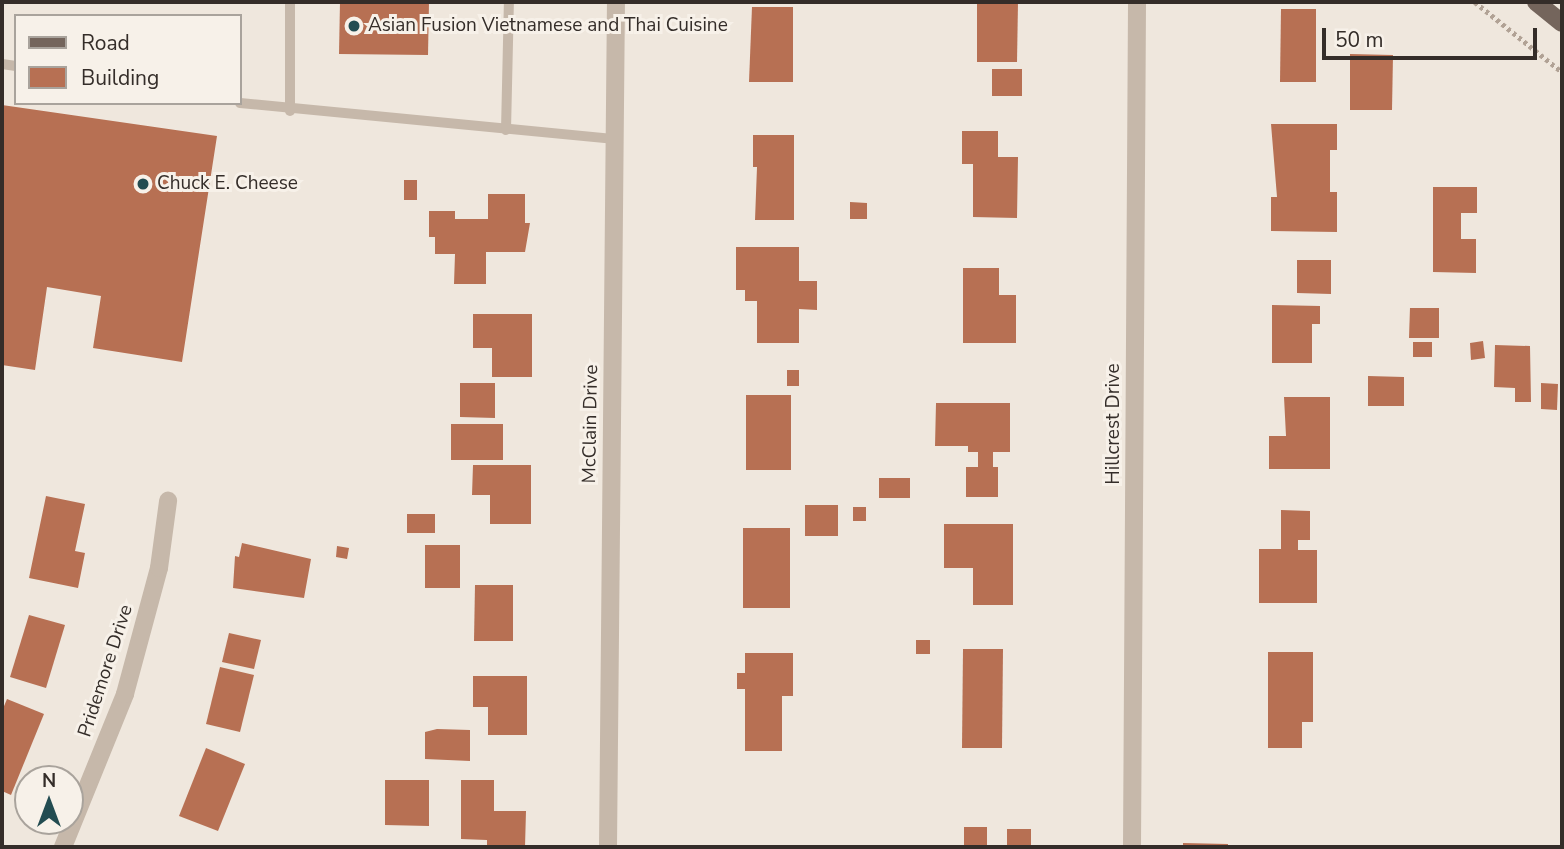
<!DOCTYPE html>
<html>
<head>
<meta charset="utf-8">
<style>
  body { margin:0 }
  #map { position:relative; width:1564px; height:849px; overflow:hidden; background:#efe7dd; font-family:"Nunito Sans",sans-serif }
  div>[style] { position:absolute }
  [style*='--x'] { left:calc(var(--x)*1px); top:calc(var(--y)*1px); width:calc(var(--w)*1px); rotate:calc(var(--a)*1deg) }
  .building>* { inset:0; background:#b77053 }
  .path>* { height:4.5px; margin-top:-2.25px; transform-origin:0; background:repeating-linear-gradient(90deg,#b1a295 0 3.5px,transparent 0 7px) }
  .service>* { height:10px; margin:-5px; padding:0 5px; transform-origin:5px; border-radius:5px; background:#c6b8aa }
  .minor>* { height:18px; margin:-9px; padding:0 9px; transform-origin:9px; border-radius:9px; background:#c6b8aa }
  .primary>* { height:18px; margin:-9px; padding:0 9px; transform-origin:9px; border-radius:9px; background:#74655c }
  .dots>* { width:19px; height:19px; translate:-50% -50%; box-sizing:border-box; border:4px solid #f7f1e9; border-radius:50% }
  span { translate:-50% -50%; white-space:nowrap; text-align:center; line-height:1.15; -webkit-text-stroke:6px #f7f1e9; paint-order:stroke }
  .poi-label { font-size:19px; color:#342d29 }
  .left { translate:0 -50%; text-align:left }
  .street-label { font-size:19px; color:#342d29 }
  .frame { position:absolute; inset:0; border:4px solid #342d29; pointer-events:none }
  .legend { position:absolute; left:14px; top:14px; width:228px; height:91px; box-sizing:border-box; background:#f7f1e9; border:2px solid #a9a39c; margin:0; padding:9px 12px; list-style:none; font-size:21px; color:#342d29 }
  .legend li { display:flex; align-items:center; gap:14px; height:35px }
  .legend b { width:35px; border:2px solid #a9a39c }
  .north { position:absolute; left:14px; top:765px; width:70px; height:70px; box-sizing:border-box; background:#f7f1e9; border:2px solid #a9a39c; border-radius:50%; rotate:0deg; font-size:19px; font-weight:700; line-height:28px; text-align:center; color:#342d29 }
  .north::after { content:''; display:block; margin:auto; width:24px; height:32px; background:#234c51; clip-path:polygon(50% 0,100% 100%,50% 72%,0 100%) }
  .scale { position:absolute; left:1322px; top:28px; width:215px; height:32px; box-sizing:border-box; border:4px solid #342d29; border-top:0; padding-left:9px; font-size:21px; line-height:24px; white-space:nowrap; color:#342d29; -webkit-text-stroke:5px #f7f1e9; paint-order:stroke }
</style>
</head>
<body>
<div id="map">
  <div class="building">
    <i style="clip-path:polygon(340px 2px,429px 2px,428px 55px,339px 54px)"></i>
    <i style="clip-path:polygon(977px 2px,1018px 2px,1017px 62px,977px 62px)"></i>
    <i style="clip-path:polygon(752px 7px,793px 7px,793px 82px,749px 82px)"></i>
    <i style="clip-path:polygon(1281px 9px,1316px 9px,1316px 82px,1280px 82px)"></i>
    <i style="clip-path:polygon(1350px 54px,1393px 55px,1392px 110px,1350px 110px)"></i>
    <i style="clip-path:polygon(992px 69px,1022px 69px,1022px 96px,992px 96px)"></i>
    <i style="clip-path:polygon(2px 105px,217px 136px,182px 362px,93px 348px,101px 296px,47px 287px,35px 370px,2px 365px)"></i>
    <i style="clip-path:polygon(1271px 124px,1337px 124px,1337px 150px,1330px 150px,1330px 192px,1337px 192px,1337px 232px,1271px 231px,1271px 197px,1277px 197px)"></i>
    <i style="clip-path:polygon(962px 131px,998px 131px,998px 157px,1018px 157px,1017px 218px,973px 217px,973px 164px,962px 164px)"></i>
    <i style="clip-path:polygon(753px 135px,794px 135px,794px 220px,755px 220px,757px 167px,753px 167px)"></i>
    <i style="clip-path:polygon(404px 180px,417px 180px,417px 200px,404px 200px)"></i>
    <i style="clip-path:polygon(1433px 187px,1477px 187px,1477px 213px,1461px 213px,1461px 239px,1476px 239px,1476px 273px,1433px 272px)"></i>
    <i style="clip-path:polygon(488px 194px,525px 194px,525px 223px,530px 223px,525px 252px,486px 252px,486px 284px,454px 284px,455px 254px,435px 254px,435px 237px,429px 237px,429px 211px,455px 211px,455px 219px,488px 219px)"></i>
    <i style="clip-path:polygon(850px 202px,867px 203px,867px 219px,850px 219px)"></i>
    <i style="clip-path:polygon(736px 247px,799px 247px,799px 281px,817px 281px,817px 310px,799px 309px,799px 343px,757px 343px,757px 301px,745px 301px,745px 290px,736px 290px)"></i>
    <i style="clip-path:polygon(1297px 260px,1331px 260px,1331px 294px,1297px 293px)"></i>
    <i style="clip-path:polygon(963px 268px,999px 268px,999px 295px,1016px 295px,1016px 343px,963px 343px)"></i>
    <i style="clip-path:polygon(1272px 305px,1320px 306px,1320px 324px,1312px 324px,1312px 363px,1272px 363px)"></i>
    <i style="clip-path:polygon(1410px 308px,1439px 308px,1439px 338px,1409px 338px)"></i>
    <i style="clip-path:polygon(473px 314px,532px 314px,532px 377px,492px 377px,492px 348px,473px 348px)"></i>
    <i style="clip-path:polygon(1483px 341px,1485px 358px,1471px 360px,1470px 343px)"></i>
    <i style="clip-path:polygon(1413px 342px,1432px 342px,1432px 357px,1413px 357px)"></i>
    <i style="clip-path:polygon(1495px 345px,1530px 346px,1531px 402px,1515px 402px,1515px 388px,1494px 387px)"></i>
    <i style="clip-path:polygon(787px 370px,799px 370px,799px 386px,787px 386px)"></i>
    <i style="clip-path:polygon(1368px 376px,1404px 377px,1404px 406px,1368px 406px)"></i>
    <i style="clip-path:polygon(460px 383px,495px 383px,495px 418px,460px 417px)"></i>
    <i style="clip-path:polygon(1541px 383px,1558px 384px,1557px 410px,1541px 409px)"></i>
    <i style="clip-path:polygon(746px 395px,791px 395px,791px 470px,746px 470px)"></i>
    <i style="clip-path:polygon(1284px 397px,1330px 397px,1330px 469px,1269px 469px,1269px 436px,1286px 436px)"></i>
    <i style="clip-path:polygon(936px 403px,1010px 403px,1010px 452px,993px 452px,993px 467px,998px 467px,998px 497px,966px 497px,966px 467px,978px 467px,978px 452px,968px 452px,968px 446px,935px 446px)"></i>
    <i style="clip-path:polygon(451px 424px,503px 424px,503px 460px,451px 460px)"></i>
    <i style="clip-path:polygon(473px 465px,531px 465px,531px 524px,490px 524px,490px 495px,472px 495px)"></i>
    <i style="clip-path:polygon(879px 478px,910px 478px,910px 498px,879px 498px)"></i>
    <i style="clip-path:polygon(46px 496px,85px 504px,75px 551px,85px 553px,78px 588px,29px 578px)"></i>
    <i style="clip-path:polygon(805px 505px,838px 505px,838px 536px,805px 536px)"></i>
    <i style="clip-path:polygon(853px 507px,866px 507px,866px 521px,853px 521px)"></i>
    <i style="clip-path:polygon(1281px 510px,1310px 511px,1310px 540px,1298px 540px,1298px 550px,1317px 550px,1317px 603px,1259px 603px,1259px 549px,1281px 549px)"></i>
    <i style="clip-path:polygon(407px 514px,435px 514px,435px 533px,407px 533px)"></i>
    <i style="clip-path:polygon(944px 524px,1013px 524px,1013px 605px,973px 605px,973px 568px,944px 568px)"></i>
    <i style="clip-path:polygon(743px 528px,790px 528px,790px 608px,743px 608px)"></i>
    <i style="clip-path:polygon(242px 543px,311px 559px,304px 598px,233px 588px,235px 556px,239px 557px)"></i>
    <i style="clip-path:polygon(425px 545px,460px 545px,460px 588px,425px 588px)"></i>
    <i style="clip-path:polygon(337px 546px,349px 548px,347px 559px,336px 557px)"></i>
    <i style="clip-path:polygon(475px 585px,513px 585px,513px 641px,474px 641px)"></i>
    <i style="clip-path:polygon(29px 615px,65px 625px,46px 688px,10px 677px)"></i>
    <i style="clip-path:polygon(229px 633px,261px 640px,254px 669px,222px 662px)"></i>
    <i style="clip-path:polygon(916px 640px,930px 640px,930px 654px,916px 654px)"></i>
    <i style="clip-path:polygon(963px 649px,1003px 649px,1002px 748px,962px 748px)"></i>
    <i style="clip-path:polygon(1268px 652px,1313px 652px,1313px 722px,1302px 722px,1302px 748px,1268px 748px)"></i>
    <i style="clip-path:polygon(745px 653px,793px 653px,793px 696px,782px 696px,782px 751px,745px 751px,745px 689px,737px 689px,737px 673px,745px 673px)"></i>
    <i style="clip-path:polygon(220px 667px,254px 675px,240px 732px,206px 724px)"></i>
    <i style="clip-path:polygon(473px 676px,527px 676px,527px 735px,488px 735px,488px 707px,473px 707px)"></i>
    <i style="clip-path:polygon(7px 699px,44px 714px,11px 795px,2px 791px,2px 711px)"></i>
    <i style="clip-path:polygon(437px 729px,470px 730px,470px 761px,425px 759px,425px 732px)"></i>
    <i style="clip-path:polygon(206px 748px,245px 764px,218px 831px,179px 816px)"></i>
    <i style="clip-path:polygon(385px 780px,429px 780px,429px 826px,385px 825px)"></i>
    <i style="clip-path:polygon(461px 780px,494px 780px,494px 811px,526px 811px,525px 847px,487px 847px,487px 840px,461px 839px)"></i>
    <i style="clip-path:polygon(964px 827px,987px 827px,987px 845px,964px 845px)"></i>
    <i style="clip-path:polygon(1007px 829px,1031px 829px,1031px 847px,1007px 847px)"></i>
    <i style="clip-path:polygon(1183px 843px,1228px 844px,1228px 847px,1183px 847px)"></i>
  </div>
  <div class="path">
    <i style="--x:1475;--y:2;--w:112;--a:38.8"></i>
  </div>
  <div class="service">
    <i style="--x:2;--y:64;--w:14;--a:8"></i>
    <i style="--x:240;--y:103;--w:377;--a:5.5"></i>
    <i style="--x:290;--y:111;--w:109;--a:-90"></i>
    <i style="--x:506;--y:130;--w:128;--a:-88.7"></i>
  </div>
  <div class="minor">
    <i style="--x:63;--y:847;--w:165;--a:-67.9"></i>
    <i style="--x:125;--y:694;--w:131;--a:-74.9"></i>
    <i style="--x:159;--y:568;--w:68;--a:-82.3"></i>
    <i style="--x:608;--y:847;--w:845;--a:-89.46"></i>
    <i style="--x:1132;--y:847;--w:845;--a:-89.66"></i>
  </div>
  <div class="primary">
    <i style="--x:1536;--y:2;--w:33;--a:39"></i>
  </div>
  <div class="dots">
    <i style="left:354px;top:26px;background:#234c51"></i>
    <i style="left:143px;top:184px;background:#234c51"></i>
  </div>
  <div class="poi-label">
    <span class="left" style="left:368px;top:26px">Asian Fusion Vietnamese and Thai Cuisine</span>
    <span class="left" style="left:157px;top:184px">Chuck E. Cheese</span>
  </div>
  <div class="street-label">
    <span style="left:591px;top:424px;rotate:-89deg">McClain Drive</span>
    <span style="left:1114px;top:424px;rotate:-90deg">Hillcrest Drive</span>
    <span style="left:106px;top:671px;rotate:-72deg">Pridemore Drive</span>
  </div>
  <div class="frame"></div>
  <ul class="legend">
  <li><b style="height:9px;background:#74655c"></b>Road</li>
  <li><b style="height:19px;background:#b77053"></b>Building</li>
  </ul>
  <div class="north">N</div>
  <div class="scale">50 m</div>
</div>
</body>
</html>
